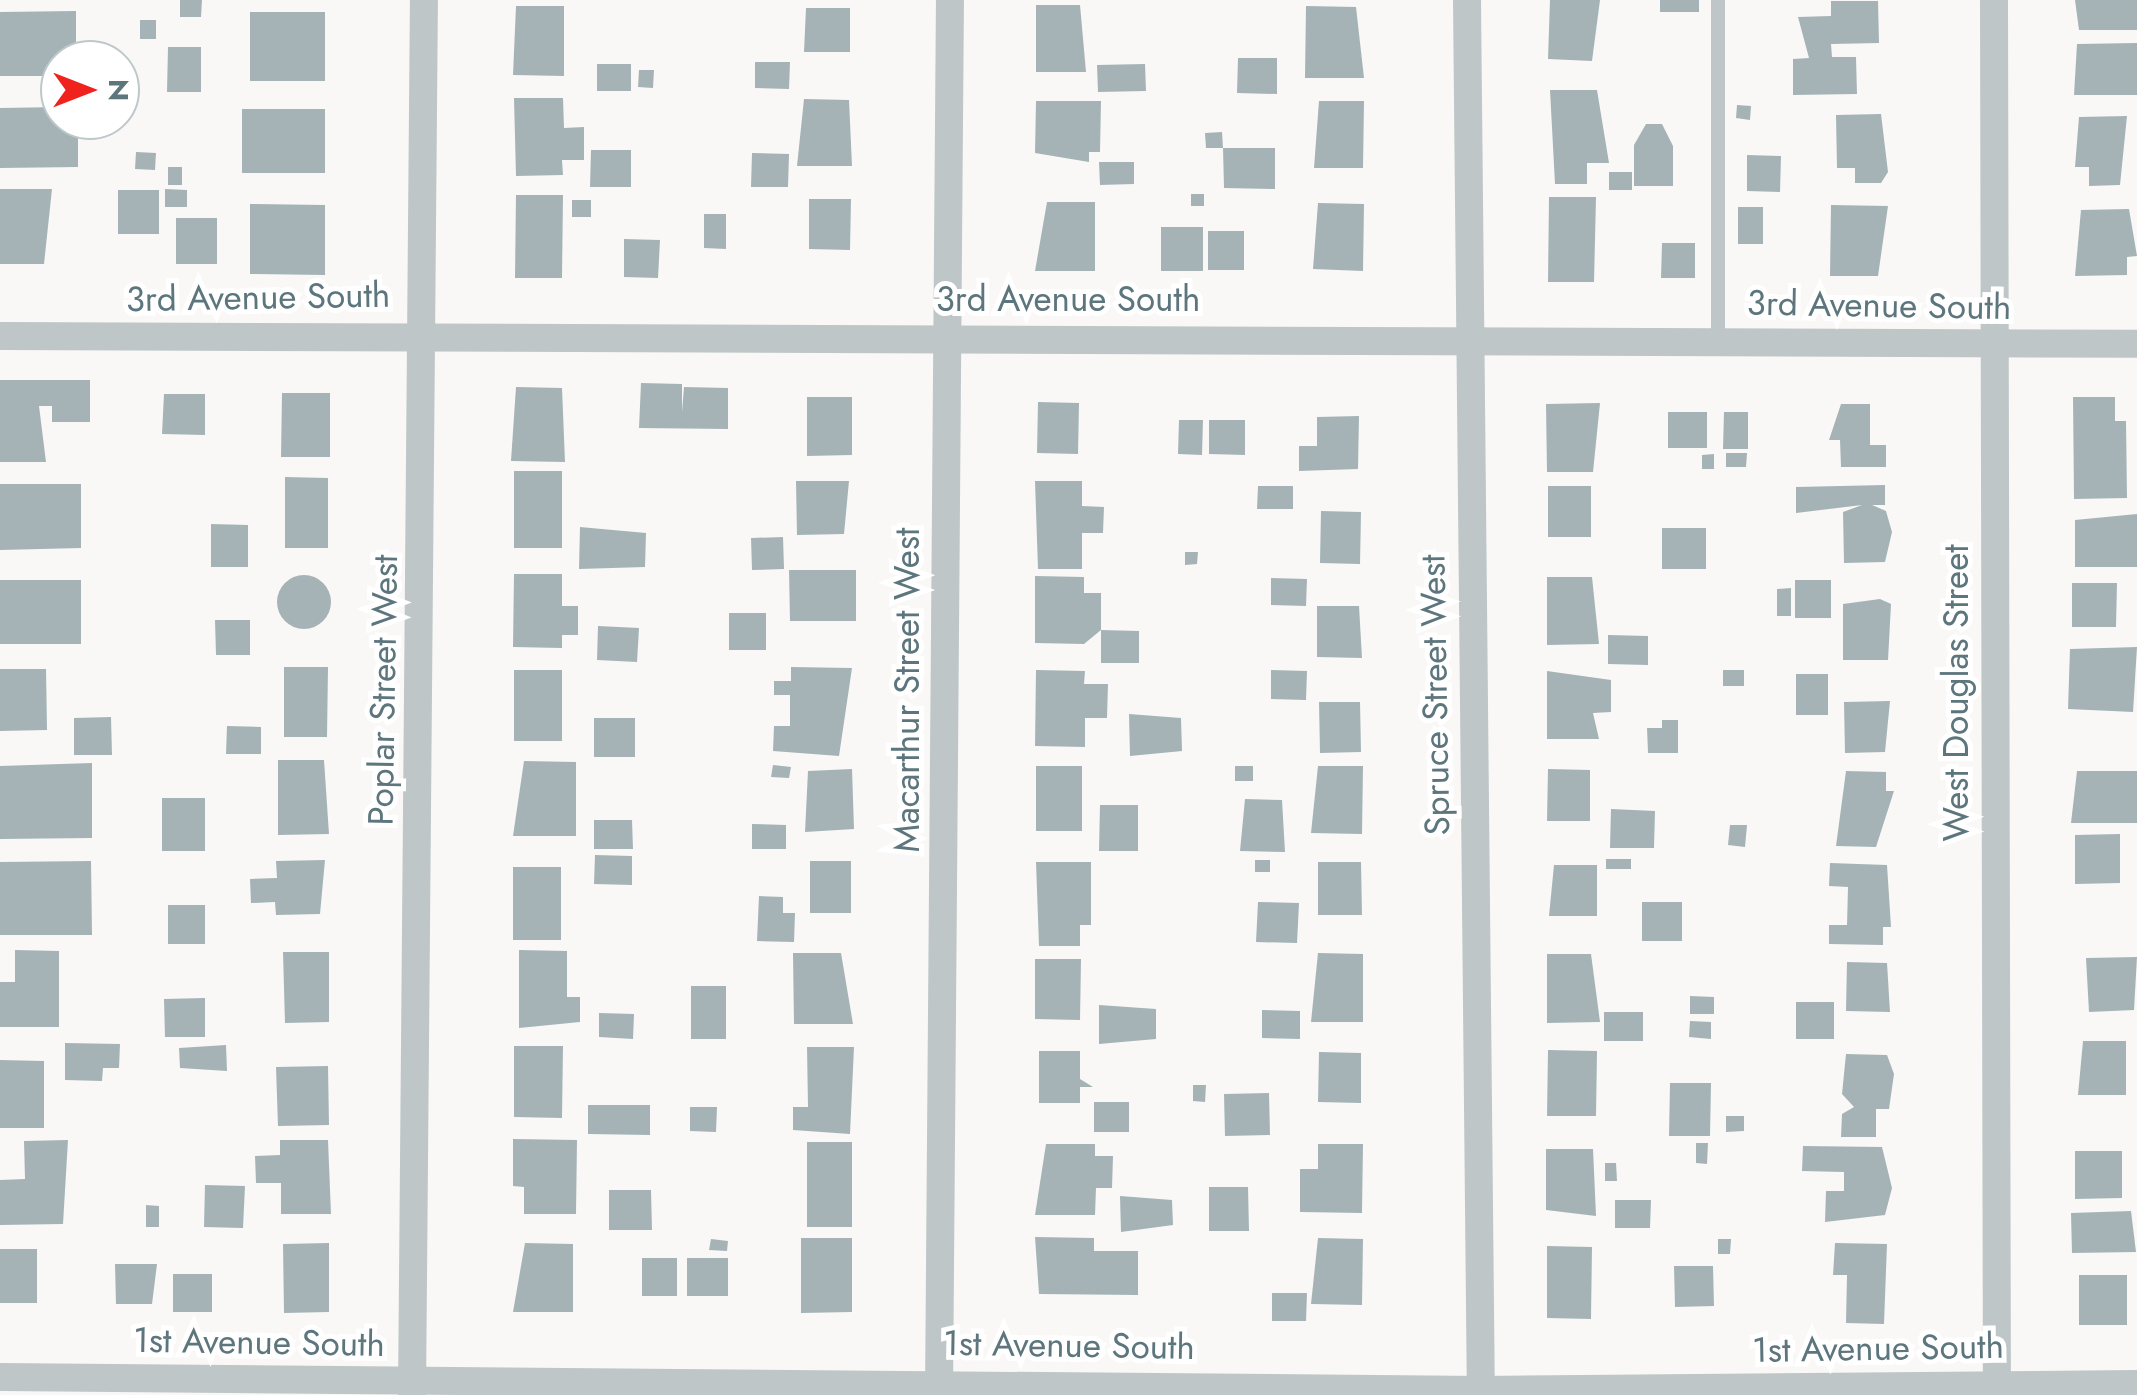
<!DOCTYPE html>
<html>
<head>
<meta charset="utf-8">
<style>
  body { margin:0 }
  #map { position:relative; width:2137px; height:1395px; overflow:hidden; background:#f9f8f6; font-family:Jost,sans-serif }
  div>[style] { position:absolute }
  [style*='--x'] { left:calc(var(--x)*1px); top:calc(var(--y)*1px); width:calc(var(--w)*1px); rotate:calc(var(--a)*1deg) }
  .building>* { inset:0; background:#a5b3b6 }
  .round { border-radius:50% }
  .lane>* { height:14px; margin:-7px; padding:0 7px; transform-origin:7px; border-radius:7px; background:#bec6c8 }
  .street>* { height:28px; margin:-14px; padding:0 14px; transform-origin:14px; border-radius:14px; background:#bec6c8 }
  span { translate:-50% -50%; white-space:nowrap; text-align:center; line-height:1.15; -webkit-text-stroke:10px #fff; paint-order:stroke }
  .street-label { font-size:35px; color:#5d767d }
  .north { position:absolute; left:40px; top:40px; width:100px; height:100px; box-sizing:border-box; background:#fff; border:2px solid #bec8cb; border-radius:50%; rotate:90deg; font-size:28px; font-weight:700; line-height:40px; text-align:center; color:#5d767d }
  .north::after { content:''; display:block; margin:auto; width:35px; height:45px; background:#f0221e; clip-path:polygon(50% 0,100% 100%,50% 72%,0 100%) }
</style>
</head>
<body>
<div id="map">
  <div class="building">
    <i style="clip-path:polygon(180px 0,202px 0,201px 17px,180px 17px)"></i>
    <i style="clip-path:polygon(1550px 0,1600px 0,1592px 61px,1548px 59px)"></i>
    <i style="clip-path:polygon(1660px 0,1699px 0,1699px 12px,1660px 12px)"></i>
    <i style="clip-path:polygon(2075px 0,2137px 0,2137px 30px,2079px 30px)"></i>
    <i style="clip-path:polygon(1831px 1px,1878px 1px,1879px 43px,1831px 44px,1832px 57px,1856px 57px,1857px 94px,1793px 95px,1793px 59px,1809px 58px,1798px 17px,1831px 16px)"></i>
    <i style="clip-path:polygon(1036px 5px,1080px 5px,1086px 72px,1036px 72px)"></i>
    <i style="clip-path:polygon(516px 6px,564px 6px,564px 76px,513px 75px)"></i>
    <i style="clip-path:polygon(1306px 6px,1356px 7px,1364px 78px,1305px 78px)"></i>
    <i style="clip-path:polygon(806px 8px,850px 8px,850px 52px,804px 52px)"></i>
    <i style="clip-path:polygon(76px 11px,76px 60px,60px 60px,60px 76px,0 76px,0 12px)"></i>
    <i style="clip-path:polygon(250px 12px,325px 12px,325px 81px,250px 81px)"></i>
    <i style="clip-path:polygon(140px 20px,156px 20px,156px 39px,140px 39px)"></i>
    <i style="clip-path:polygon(2137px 43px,2137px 95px,2074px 95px,2077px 44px)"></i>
    <i style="clip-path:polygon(168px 47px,201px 47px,201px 92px,167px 92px)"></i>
    <i style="clip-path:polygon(1238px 58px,1277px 58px,1277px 94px,1237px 93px)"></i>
    <i style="clip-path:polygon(755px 62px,790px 62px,789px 89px,755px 88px)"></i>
    <i style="clip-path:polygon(597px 64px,631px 64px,631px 91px,597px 91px)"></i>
    <i style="clip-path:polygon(1145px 64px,1146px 91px,1098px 92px,1097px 65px)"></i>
    <i style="clip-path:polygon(639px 70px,654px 70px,653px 88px,638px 87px)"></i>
    <i style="clip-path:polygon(1550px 90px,1597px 90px,1609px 163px,1587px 163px,1587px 184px,1555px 184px)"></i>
    <i style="clip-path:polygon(514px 98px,563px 98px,564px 128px,584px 127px,584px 160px,562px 160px,563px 175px,516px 176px)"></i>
    <i style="clip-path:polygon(804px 99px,849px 100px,852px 166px,797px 166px)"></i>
    <i style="clip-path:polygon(1036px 101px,1101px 101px,1100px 152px,1089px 152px,1089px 162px,1035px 153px)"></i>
    <i style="clip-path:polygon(1319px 101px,1364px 101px,1363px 168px,1314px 168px)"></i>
    <i style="clip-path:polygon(1737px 105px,1751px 106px,1750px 120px,1736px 118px)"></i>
    <i style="clip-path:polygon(60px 107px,60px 120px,78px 120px,78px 167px,0 168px,0 108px)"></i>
    <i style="clip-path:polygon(242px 109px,325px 109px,325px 173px,242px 173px)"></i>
    <i style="clip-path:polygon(1881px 114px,1888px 172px,1881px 183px,1855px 183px,1855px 168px,1837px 168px,1836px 115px)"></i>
    <i style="clip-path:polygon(2127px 116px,2120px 185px,2089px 186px,2089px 167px,2075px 167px,2079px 117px)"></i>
    <i style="clip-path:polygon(1646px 124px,1662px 124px,1673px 146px,1673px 186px,1634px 186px,1634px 145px)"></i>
    <i style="clip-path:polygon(1222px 132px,1223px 148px,1206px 148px,1205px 133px)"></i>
    <i style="clip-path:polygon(1223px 148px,1275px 148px,1275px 189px,1224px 188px)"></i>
    <i style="clip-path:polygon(591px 150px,631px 150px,631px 187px,590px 187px)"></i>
    <i style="clip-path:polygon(136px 152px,156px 153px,155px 170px,135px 169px)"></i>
    <i style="clip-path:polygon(752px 153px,789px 154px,788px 187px,751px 187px)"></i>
    <i style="clip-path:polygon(1747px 155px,1781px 156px,1780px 192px,1747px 191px)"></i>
    <i style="clip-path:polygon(1099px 162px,1134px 162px,1134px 184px,1100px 185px)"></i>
    <i style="clip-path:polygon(168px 167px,182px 167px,182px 185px,168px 185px)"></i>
    <i style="clip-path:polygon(1609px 172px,1632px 172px,1632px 190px,1609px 190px)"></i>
    <i style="clip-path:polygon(0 189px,52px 189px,44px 264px,0 264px)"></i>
    <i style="clip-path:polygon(165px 189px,187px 190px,187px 207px,165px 207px)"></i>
    <i style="clip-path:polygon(118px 190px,159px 190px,159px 234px,118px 234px)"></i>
    <i style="clip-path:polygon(1191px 194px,1204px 194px,1204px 206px,1191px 206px)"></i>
    <i style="clip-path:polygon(516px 195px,563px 195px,562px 278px,515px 278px)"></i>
    <i style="clip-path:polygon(1549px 197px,1596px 197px,1594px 282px,1548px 282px)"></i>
    <i style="clip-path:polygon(809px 199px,851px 199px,850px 250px,809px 249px)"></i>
    <i style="clip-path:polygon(572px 200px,591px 200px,591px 217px,572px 217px)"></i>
    <i style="clip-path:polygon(1047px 202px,1095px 202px,1095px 271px,1035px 271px)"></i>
    <i style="clip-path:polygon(1318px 203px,1364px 204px,1363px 271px,1313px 269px)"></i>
    <i style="clip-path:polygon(250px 204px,325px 205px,325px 275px,250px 274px)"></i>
    <i style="clip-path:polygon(1831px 205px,1888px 206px,1878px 276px,1830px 276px)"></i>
    <i style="clip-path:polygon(1738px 207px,1763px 207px,1763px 244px,1738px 244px)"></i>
    <i style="clip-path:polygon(2129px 209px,2137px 256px,2127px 257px,2127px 275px,2075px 276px,2081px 210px)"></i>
    <i style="clip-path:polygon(704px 214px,726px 214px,726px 249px,704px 248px)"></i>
    <i style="clip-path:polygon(176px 218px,217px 218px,217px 264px,176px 264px)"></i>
    <i style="clip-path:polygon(1161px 227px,1203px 227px,1203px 271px,1161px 271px)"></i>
    <i style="clip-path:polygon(1208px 231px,1244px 231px,1244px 270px,1208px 270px)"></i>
    <i style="clip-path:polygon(624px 239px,660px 240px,658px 278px,624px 277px)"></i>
    <i style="clip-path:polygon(1662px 243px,1695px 243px,1695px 278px,1661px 278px)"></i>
    <i style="clip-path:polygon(0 380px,90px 380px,90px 422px,52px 422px,52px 406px,39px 406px,46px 462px,0 462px)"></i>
    <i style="clip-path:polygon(641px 383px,682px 384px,682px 412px,684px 387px,728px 388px,728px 429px,639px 428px)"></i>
    <i style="clip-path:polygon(516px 387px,562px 388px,565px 462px,511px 461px)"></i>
    <i style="clip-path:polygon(282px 393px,330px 393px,330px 457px,281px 457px)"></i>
    <i style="clip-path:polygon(164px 394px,205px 394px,205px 435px,162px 434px)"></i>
    <i style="clip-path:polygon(807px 397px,852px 397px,852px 455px,807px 456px)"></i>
    <i style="clip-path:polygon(2073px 397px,2115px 397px,2115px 421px,2126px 421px,2127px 498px,2074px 499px)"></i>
    <i style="clip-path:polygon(1038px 402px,1079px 403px,1078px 454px,1037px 453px)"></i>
    <i style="clip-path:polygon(1600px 403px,1593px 472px,1547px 472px,1546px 404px)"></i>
    <i style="clip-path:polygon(1841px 404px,1870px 404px,1870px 445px,1886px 445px,1886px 467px,1841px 467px,1840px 440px,1829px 440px)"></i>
    <i style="clip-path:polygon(1668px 412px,1707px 412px,1707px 448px,1668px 448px)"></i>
    <i style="clip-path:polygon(1724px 412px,1748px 412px,1748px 449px,1723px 449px)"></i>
    <i style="clip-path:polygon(1359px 416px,1358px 469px,1299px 471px,1299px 446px,1317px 446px,1317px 417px)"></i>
    <i style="clip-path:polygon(1179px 420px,1203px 420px,1202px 455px,1178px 454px)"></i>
    <i style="clip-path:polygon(1209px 420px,1245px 420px,1245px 455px,1209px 454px)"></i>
    <i style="clip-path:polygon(1726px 453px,1747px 453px,1746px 467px,1726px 467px)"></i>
    <i style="clip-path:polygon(1714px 454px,1714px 469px,1702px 469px,1702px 455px)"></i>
    <i style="clip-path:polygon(514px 471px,562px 471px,562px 548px,514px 548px)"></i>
    <i style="clip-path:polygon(285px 477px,328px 478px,328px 548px,285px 548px)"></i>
    <i style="clip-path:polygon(796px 481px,849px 481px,844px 534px,797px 535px)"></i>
    <i style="clip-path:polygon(1035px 481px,1082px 481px,1082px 506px,1104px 507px,1103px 533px,1082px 533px,1082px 569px,1038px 569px)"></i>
    <i style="clip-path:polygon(0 484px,81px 484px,81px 548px,0 550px)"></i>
    <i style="clip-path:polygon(1885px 485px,1885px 505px,1872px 505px,1886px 511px,1892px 532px,1885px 562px,1844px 563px,1843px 512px,1862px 505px,1796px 513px,1796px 487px)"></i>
    <i style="clip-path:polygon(1258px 486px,1293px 486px,1293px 509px,1257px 509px)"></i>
    <i style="clip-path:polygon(1548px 486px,1591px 486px,1591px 537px,1548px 537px)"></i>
    <i style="clip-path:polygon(1321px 511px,1361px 512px,1360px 564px,1320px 563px)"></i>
    <i style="clip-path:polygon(2137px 514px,2137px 567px,2075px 567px,2075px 520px)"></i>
    <i style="clip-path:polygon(211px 524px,248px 525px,248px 567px,211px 567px)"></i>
    <i style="clip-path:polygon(580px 527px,646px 533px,645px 567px,579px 569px)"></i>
    <i style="clip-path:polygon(1662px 528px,1706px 528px,1706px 569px,1662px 569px)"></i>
    <i style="clip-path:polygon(783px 537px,784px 569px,752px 570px,751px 538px)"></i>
    <i style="clip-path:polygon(1185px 552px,1198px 552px,1197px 564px,1185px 565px)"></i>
    <i style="clip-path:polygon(789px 570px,856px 570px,856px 621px,790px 621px)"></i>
    <i style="clip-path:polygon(514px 574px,562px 574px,562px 606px,578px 606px,578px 635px,562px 635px,562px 648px,513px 647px)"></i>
    <i class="round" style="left:277px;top:575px;width:54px;height:54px"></i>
    <i style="clip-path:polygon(1035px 576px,1084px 577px,1084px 593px,1101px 593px,1101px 630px,1084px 644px,1035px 643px)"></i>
    <i style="clip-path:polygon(1547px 577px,1592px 577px,1599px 644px,1547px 645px)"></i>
    <i style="clip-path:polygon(1271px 578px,1307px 579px,1306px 606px,1271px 605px)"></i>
    <i style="clip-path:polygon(0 580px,81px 580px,81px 644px,0 644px)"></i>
    <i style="clip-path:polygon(1795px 580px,1831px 580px,1831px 618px,1795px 618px)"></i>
    <i style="clip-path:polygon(2072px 583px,2117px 583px,2116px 627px,2072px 627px)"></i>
    <i style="clip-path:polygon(1791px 588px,1791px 616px,1777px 616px,1777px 589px)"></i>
    <i style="clip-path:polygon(1880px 599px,1891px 604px,1888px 660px,1843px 660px,1843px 604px)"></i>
    <i style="clip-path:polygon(1317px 606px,1359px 606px,1362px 658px,1317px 657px)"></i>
    <i style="clip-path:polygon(729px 613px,766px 613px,766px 650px,729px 650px)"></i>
    <i style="clip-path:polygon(215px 620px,250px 620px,250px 655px,216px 655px)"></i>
    <i style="clip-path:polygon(598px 626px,639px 628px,637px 662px,597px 660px)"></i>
    <i style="clip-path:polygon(1101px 630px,1139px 631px,1139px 663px,1101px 663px)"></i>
    <i style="clip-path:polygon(1608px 635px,1648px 636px,1648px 665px,1608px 664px)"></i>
    <i style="clip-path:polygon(2137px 647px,2133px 712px,2068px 709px,2070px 649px)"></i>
    <i style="clip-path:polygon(284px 667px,328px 667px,327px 737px,284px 737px)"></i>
    <i style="clip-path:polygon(791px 667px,852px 668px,839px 756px,773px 751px,774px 726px,790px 726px,790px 695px,774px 695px,774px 681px,791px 681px)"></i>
    <i style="clip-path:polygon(0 669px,46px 669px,47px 730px,0 731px)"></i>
    <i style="clip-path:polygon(514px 670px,562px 670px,562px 741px,514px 741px)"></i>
    <i style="clip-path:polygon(1036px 670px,1085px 671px,1084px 684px,1108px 684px,1107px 718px,1085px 718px,1085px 747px,1035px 746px)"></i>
    <i style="clip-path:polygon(1271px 670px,1307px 671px,1306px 700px,1271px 699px)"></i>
    <i style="clip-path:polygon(1723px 670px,1744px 670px,1744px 686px,1723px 686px)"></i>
    <i style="clip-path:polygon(1547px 671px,1611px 680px,1611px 712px,1593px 713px,1599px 739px,1547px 739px)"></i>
    <i style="clip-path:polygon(1796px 674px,1828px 674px,1828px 715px,1796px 715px)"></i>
    <i style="clip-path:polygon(1890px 701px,1885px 752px,1845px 753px,1844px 702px)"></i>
    <i style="clip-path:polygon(1319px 702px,1360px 702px,1361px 752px,1320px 753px)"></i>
    <i style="clip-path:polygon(1129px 714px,1181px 718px,1182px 751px,1130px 756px)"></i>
    <i style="clip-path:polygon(111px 717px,112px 755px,74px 755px,74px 718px)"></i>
    <i style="clip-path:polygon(594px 718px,635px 718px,635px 757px,594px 757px)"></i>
    <i style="clip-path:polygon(1662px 720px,1678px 720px,1678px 753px,1648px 753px,1647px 728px,1662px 728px)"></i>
    <i style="clip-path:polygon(227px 726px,261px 727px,261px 754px,226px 754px)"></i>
    <i style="clip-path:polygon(278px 760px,324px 760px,329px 834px,278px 835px)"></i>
    <i style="clip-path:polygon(524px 761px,576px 762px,576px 836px,513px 836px)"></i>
    <i style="clip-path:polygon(92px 763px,92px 838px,0 839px,0 766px)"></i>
    <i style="clip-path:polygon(773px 765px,791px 767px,789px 778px,771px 777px)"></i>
    <i style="clip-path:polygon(1036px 766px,1082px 766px,1082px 831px,1036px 831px)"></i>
    <i style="clip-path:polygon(1235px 766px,1253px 766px,1253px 781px,1235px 781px)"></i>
    <i style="clip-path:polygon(1318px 766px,1363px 766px,1362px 834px,1311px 833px)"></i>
    <i style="clip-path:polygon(852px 769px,854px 829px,805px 832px,808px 771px)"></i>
    <i style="clip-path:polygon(1548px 769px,1590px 770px,1590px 821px,1547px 821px)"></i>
    <i style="clip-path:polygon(1846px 771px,1886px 772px,1886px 791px,1894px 791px,1876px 847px,1836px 846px)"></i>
    <i style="clip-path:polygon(2077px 771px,2137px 771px,2137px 823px,2071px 823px)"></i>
    <i style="clip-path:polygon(162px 798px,205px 798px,205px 851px,162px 851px)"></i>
    <i style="clip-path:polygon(1245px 799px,1282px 800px,1285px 852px,1240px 851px)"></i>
    <i style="clip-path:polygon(1100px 805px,1138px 805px,1138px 851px,1099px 851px)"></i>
    <i style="clip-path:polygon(1611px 809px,1655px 811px,1654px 848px,1610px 848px)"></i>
    <i style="clip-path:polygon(594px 820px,632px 820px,633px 849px,594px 849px)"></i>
    <i style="clip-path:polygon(752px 824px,786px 825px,786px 849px,752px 849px)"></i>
    <i style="clip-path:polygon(1730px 825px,1747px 825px,1745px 847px,1728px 845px)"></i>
    <i style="clip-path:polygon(2120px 834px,2120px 883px,2075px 884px,2075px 835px)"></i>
    <i style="clip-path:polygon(595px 855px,632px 856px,632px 885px,594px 884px)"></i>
    <i style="clip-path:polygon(1606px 859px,1631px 859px,1631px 869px,1606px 869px)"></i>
    <i style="clip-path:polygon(325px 860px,320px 914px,276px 915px,275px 902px,251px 903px,250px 879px,277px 878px,276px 861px)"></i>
    <i style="clip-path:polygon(1255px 860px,1270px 860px,1270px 872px,1255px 872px)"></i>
    <i style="clip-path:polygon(91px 861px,92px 935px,0 935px,0 862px)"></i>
    <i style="clip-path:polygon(810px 861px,851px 861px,851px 913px,810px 913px)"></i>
    <i style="clip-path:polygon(1036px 862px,1091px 862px,1091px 925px,1080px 925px,1080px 946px,1039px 946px)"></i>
    <i style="clip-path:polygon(1318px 862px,1361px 862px,1362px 915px,1318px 915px)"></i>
    <i style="clip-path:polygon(1830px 863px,1887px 865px,1891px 927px,1883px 927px,1883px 945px,1829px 944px,1829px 925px,1847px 925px,1848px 887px,1829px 886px)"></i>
    <i style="clip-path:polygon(1554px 865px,1597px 865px,1597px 916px,1549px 916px)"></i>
    <i style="clip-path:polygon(513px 867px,561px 867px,561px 940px,513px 940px)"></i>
    <i style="clip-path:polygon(759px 896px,783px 897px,783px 913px,795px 913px,794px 942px,757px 941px)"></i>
    <i style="clip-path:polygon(1258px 902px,1299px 903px,1297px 943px,1256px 942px)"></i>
    <i style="clip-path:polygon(1642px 902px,1682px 902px,1682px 941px,1642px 941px)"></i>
    <i style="clip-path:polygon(168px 905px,205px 905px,205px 944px,168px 944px)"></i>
    <i style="clip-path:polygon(15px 950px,59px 951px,59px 1027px,0 1027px,0 982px,15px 982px)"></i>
    <i style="clip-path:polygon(519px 950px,567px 951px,567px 997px,580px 997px,580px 1022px,519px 1028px)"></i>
    <i style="clip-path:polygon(283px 952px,329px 952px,329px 1022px,285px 1023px)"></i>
    <i style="clip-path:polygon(793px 953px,841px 953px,853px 1024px,794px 1024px)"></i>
    <i style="clip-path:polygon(1318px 953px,1363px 954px,1363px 1022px,1311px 1022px)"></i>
    <i style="clip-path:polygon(1547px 954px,1591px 954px,1600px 1022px,1547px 1023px)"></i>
    <i style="clip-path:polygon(2137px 957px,2134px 1010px,2089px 1012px,2086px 958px)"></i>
    <i style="clip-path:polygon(1035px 959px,1081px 959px,1080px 1020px,1035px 1019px)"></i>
    <i style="clip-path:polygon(1847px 962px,1887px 963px,1890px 1012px,1846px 1011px)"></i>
    <i style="clip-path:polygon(691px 986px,726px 986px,726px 1039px,691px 1039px)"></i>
    <i style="clip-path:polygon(1690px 996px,1714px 997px,1714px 1014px,1690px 1014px)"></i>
    <i style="clip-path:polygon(205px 998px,205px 1037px,165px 1037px,164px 999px)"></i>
    <i style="clip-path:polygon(1796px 1002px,1834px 1002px,1834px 1039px,1796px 1039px)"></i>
    <i style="clip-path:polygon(1099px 1005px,1156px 1009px,1156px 1039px,1099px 1044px)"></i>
    <i style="clip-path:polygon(1262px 1010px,1300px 1011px,1300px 1039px,1262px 1038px)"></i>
    <i style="clip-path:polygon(1604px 1012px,1643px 1012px,1643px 1041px,1604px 1041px)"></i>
    <i style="clip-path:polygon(599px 1013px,634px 1014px,633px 1039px,599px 1037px)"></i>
    <i style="clip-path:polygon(1690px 1021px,1711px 1022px,1711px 1039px,1689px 1037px)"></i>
    <i style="clip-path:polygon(2083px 1041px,2126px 1041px,2126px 1095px,2078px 1095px)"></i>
    <i style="clip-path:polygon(65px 1043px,120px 1044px,119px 1068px,103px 1068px,102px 1081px,65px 1080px)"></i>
    <i style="clip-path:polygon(226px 1045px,227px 1071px,180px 1068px,179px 1048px)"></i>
    <i style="clip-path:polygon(514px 1046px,563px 1046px,562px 1118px,514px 1117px)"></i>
    <i style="clip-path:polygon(807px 1047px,854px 1047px,850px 1134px,793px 1130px,793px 1107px,808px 1107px)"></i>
    <i style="clip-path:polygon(1548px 1050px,1597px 1051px,1596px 1116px,1547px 1116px)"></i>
    <i style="clip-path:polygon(1039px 1051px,1080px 1051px,1080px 1079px,1093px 1087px,1080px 1087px,1080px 1103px,1039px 1103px)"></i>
    <i style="clip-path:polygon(1319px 1052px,1361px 1053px,1361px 1103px,1318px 1102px)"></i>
    <i style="clip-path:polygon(1846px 1054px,1887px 1055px,1894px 1074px,1889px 1109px,1876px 1109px,1876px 1137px,1841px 1137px,1842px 1114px,1854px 1107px,1842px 1094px)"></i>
    <i style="clip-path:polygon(0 1060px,44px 1061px,44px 1128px,0 1128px)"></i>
    <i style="clip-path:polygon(328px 1066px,329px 1125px,278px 1126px,276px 1067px)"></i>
    <i style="clip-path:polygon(1670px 1083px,1711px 1083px,1710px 1136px,1669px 1136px)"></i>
    <i style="clip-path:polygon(1193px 1085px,1206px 1085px,1205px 1102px,1193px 1101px)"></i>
    <i style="clip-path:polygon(1269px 1093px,1270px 1135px,1225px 1136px,1224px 1094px)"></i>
    <i style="clip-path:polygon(1094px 1102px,1129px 1102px,1129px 1132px,1094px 1132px)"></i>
    <i style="clip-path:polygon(588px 1105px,650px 1105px,650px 1135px,588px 1134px)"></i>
    <i style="clip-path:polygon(690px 1107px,717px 1107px,716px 1132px,690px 1131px)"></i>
    <i style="clip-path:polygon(1726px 1116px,1744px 1116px,1744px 1131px,1726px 1132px)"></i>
    <i style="clip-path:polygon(513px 1139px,577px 1140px,576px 1214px,524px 1214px,524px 1187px,513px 1186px)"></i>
    <i style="clip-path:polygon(68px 1140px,63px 1224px,0 1225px,0 1180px,25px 1179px,24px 1141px)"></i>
    <i style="clip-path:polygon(280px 1140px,328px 1140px,331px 1214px,281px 1214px,281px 1183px,256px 1183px,255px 1156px,280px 1155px)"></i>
    <i style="clip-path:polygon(807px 1142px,852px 1142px,852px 1227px,807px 1227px)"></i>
    <i style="clip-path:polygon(1696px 1143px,1708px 1143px,1707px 1164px,1696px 1163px)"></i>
    <i style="clip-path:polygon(1046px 1144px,1095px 1144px,1095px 1156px,1113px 1156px,1112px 1188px,1096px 1188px,1095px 1215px,1035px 1215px)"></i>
    <i style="clip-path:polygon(1318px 1144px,1363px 1144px,1362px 1213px,1300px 1212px,1300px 1169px,1318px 1169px)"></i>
    <i style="clip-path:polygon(1803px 1146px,1882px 1147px,1892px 1188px,1885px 1215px,1825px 1222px,1826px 1191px,1844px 1191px,1844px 1172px,1802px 1171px)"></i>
    <i style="clip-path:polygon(1546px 1149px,1593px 1149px,1596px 1216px,1546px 1210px)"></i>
    <i style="clip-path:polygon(2075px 1151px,2122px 1151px,2122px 1198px,2075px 1199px)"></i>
    <i style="clip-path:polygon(1605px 1163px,1616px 1163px,1617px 1181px,1605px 1181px)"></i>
    <i style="clip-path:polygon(205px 1185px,245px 1186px,243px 1228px,204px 1227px)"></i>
    <i style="clip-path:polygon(1209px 1187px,1248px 1187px,1249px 1231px,1209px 1231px)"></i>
    <i style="clip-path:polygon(609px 1190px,651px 1190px,652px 1230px,609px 1230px)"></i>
    <i style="clip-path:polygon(1120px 1196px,1172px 1200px,1173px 1225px,1121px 1232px)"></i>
    <i style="clip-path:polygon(1615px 1200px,1651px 1200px,1650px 1228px,1615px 1228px)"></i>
    <i style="clip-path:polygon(146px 1205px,159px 1206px,159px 1227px,146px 1227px)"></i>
    <i style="clip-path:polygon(2131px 1211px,2136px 1252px,2072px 1253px,2071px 1213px)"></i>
    <i style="clip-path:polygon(1035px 1237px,1094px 1238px,1094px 1251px,1138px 1251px,1138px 1295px,1039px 1294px)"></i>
    <i style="clip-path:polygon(801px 1238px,852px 1238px,852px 1312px,801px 1313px)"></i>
    <i style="clip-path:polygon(1318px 1238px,1363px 1239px,1362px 1305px,1311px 1304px)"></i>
    <i style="clip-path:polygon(711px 1239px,728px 1241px,727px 1251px,709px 1250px)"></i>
    <i style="clip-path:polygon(1718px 1239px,1731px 1239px,1730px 1254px,1718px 1254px)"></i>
    <i style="clip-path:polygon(329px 1243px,329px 1312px,284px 1313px,283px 1244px)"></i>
    <i style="clip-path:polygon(525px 1243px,573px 1244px,573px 1312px,513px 1312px)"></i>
    <i style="clip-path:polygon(1835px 1243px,1887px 1244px,1884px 1324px,1846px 1323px,1847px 1275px,1833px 1275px)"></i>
    <i style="clip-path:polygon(1547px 1246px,1592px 1247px,1591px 1319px,1547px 1318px)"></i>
    <i style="clip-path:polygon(0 1249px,37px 1249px,37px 1303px,0 1303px)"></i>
    <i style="clip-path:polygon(642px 1258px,677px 1258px,677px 1296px,642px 1296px)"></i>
    <i style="clip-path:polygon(687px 1258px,728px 1258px,728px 1296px,687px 1296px)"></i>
    <i style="clip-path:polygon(115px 1264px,157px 1264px,152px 1304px,116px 1304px)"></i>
    <i style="clip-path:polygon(1674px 1266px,1713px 1266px,1714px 1306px,1675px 1307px)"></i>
    <i style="clip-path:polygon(173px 1274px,212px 1274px,212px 1312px,173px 1312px)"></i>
    <i style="clip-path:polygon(2079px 1275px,2127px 1275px,2127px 1325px,2079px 1325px)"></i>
    <i style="clip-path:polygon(1272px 1293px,1307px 1293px,1306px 1321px,1272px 1321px)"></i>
  </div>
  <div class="lane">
    <i style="--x:1718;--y:340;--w:340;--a:-90"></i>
  </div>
  <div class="street">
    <i style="--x:1467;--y:0;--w:1395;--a:89.43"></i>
    <i style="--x:1994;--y:0;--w:1385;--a:89.88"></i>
    <i style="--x:0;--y:336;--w:2137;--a:0.21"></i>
    <i style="--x:0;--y:1377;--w:1482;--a:0.5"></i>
    <i style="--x:1482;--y:1390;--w:655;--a:-0.52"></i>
    <i style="--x:412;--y:1395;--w:1395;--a:-89.51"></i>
    <i style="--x:939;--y:1395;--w:1395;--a:-89.55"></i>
  </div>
  <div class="street-label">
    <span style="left:258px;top:297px;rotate:-1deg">3rd Avenue South</span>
    <span style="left:1068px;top:299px">3rd Avenue South</span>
    <span style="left:1879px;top:305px;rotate:1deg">3rd Avenue South</span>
    <span style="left:383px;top:690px;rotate:-89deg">Poplar Street West</span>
    <span style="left:907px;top:690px;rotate:-90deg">Macarthur Street West</span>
    <span style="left:1956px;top:693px;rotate:-90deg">West Douglas Street</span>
    <span style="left:1435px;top:695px;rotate:-91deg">Spruce Street West</span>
    <span style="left:259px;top:1342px;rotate:1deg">1st Avenue South</span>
    <span style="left:1069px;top:1345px;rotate:1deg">1st Avenue South</span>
    <span style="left:1878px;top:1348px;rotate:-1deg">1st Avenue South</span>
  </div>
  <div class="north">N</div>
</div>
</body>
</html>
